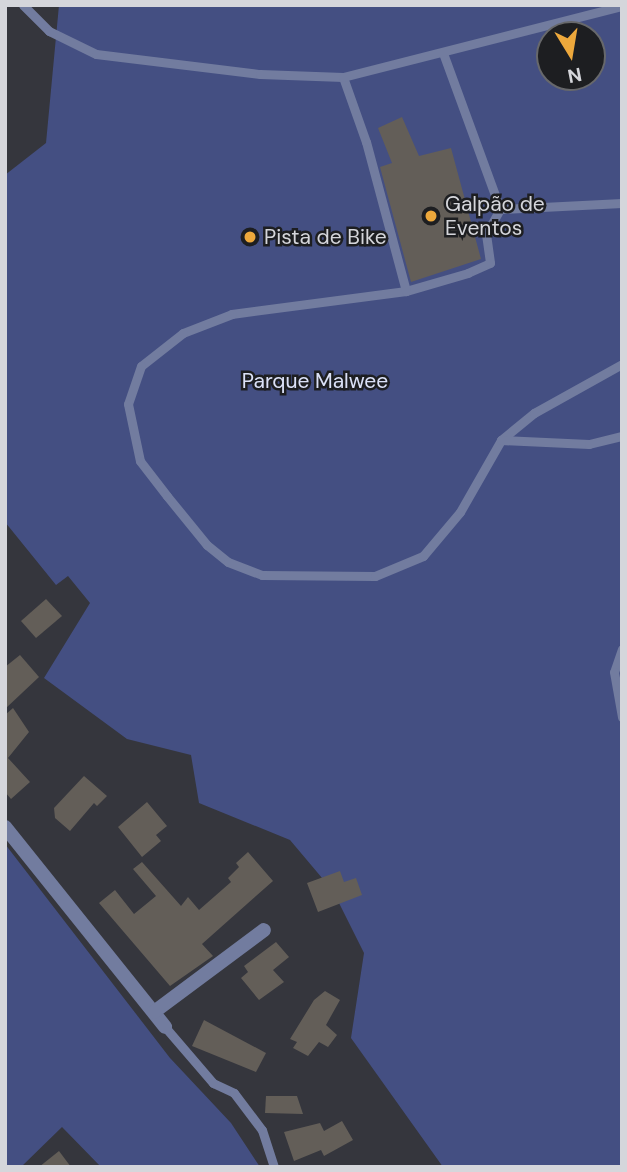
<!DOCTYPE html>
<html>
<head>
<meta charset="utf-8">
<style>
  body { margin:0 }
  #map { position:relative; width:627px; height:1172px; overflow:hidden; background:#35363d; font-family:"DM Sans",sans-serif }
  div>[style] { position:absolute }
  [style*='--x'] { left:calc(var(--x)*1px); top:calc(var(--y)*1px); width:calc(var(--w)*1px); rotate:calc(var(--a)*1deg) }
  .green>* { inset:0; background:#444f82 }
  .building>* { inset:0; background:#635e58 }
  .service>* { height:9px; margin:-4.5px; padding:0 4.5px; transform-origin:4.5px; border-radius:4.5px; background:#727c9f }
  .minor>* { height:14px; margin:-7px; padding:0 7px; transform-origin:7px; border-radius:7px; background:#727c9f }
  .dots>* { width:19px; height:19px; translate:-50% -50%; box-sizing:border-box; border:4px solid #1d1e21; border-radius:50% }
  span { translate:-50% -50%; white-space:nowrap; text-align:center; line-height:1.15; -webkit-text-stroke:5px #1d1e21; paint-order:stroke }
  .poi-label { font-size:21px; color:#d5d6db }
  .left { translate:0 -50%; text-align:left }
  .park-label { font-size:21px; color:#dbe1f7 }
  .frame { position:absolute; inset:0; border:7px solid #d5d6db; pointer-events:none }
  .north { position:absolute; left:536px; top:21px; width:70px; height:70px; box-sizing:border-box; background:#1d1e21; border:2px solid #67686b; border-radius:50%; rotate:169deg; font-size:19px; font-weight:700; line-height:28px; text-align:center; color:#d5d6db }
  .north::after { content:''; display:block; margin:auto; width:24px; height:32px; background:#eda83c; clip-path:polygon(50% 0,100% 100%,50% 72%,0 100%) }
</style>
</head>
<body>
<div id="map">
  <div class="green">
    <i style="clip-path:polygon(evenodd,59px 5px,622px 5px,622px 1167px,443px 1167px,351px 1038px,364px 953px,333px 891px,290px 840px,199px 803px,191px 755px,127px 739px,44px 678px,90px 603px,68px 576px,56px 585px,5px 522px,5px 175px,46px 143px,59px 5px,550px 35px,592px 35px,592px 77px,550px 77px,550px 35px)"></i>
    <i style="clip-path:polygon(5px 844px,170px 1058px,231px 1123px,260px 1167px,101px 1167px,62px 1127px,21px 1167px,5px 1167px)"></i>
  </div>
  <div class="building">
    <i style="clip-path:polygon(402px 117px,419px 156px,451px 148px,481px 259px,411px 282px,380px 167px,392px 163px,378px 128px)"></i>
    <i style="clip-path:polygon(46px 599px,62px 616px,36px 638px,21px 621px)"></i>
    <i style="clip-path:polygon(20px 655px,39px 677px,5px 709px,5px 667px)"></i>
    <i style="clip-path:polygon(13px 708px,29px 732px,8px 758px,30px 782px,11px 799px,5px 792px,5px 715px)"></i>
    <i style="clip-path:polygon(84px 776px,107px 796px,97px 806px,94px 803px,70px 831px,55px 818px,54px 808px)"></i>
    <i style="clip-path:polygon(147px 802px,167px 826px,156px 835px,161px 841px,142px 857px,118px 827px)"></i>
    <i style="clip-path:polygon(248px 852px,273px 881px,202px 944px,213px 956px,170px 986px,99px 903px,115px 890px,134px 914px,156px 896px,133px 869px,142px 862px,181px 906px,188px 897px,199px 910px,231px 882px,228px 878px,239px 867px,236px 863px)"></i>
    <i style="clip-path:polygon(340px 871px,344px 882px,356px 878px,362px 895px,318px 912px,307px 883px)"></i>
    <i style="clip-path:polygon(276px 942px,289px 957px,273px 970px,284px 982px,259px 1000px,241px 978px,248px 972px,244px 966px)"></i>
    <i style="clip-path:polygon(325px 991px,340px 1000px,326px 1025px,337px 1035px,328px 1047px,319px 1042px,308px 1056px,293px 1048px,297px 1042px,290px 1039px,314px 1000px)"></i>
    <i style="clip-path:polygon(204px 1020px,266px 1053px,256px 1072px,192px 1046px)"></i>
    <i style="clip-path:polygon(266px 1096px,297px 1096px,303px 1114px,265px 1113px)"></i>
    <i style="clip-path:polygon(342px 1121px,353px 1140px,324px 1156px,321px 1150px,294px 1161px,284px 1132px,320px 1123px,324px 1131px)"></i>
    <i style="clip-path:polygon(59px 1151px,71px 1167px,39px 1167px)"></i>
  </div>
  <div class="service">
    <i style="--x:23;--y:5;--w:37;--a:45"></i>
    <i style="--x:49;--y:31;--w:52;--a:26.1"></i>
    <i style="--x:96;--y:54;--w:165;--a:7"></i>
    <i style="--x:260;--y:74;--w:83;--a:2.1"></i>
    <i style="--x:443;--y:53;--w:166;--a:69.9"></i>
    <i style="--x:500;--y:209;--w:122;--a:-2.8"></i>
    <i style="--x:500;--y:209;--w:29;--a:119"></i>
    <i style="--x:486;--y:234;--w:29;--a:82"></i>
    <i style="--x:490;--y:263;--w:24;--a:156"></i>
    <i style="--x:468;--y:273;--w:65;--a:163.8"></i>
    <i style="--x:406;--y:291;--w:176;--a:172.5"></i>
    <i style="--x:232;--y:314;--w:53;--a:158.8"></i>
    <i style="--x:183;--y:333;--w:53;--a:141.8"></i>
    <i style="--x:141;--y:366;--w:40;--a:108.9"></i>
    <i style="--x:128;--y:404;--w:58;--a:78.1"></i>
    <i style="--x:140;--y:461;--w:44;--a:52.4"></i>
    <i style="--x:167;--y:496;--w:63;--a:50.8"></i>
    <i style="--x:207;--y:545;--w:27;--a:39"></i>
    <i style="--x:228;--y:562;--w:36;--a:21"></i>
    <i style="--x:262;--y:575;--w:113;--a:0.5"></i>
    <i style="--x:375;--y:576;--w:52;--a:-22.6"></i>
    <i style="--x:423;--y:556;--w:57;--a:-49.9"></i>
    <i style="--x:460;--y:512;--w:83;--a:-60.3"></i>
    <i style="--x:501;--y:440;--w:43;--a:-39.3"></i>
    <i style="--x:534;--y:413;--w:101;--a:-29.1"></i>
    <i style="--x:406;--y:291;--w:154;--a:-105"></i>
    <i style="--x:366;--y:142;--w:69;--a:-109.5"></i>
    <i style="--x:343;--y:77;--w:288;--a:-14.3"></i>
    <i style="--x:501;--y:440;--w:88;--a:2.6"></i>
    <i style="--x:589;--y:444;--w:34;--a:-14"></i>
    <i style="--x:622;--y:649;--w:24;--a:109"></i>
    <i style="--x:614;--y:672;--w:46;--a:79.9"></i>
    <i style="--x:165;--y:1027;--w:74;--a:49.4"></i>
    <i style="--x:213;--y:1083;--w:23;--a:25"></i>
    <i style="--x:234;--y:1093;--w:46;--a:52.9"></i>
    <i style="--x:262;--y:1130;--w:39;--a:72"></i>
  </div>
  <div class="minor">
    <i style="--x:5;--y:827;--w:256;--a:51.3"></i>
    <i style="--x:154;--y:1012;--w:137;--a:-36.7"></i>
  </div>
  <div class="dots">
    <i style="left:431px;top:216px;background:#eda83c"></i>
    <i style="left:250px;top:237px;background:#eda83c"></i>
  </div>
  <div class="poi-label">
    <span class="left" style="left:445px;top:216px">Galpão de<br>Eventos</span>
    <span class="left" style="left:264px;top:237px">Pista de Bike</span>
  </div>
  <div class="park-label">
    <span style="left:315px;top:381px">Parque Malwee</span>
  </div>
  <div class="frame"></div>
  <div class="north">N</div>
</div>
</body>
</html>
